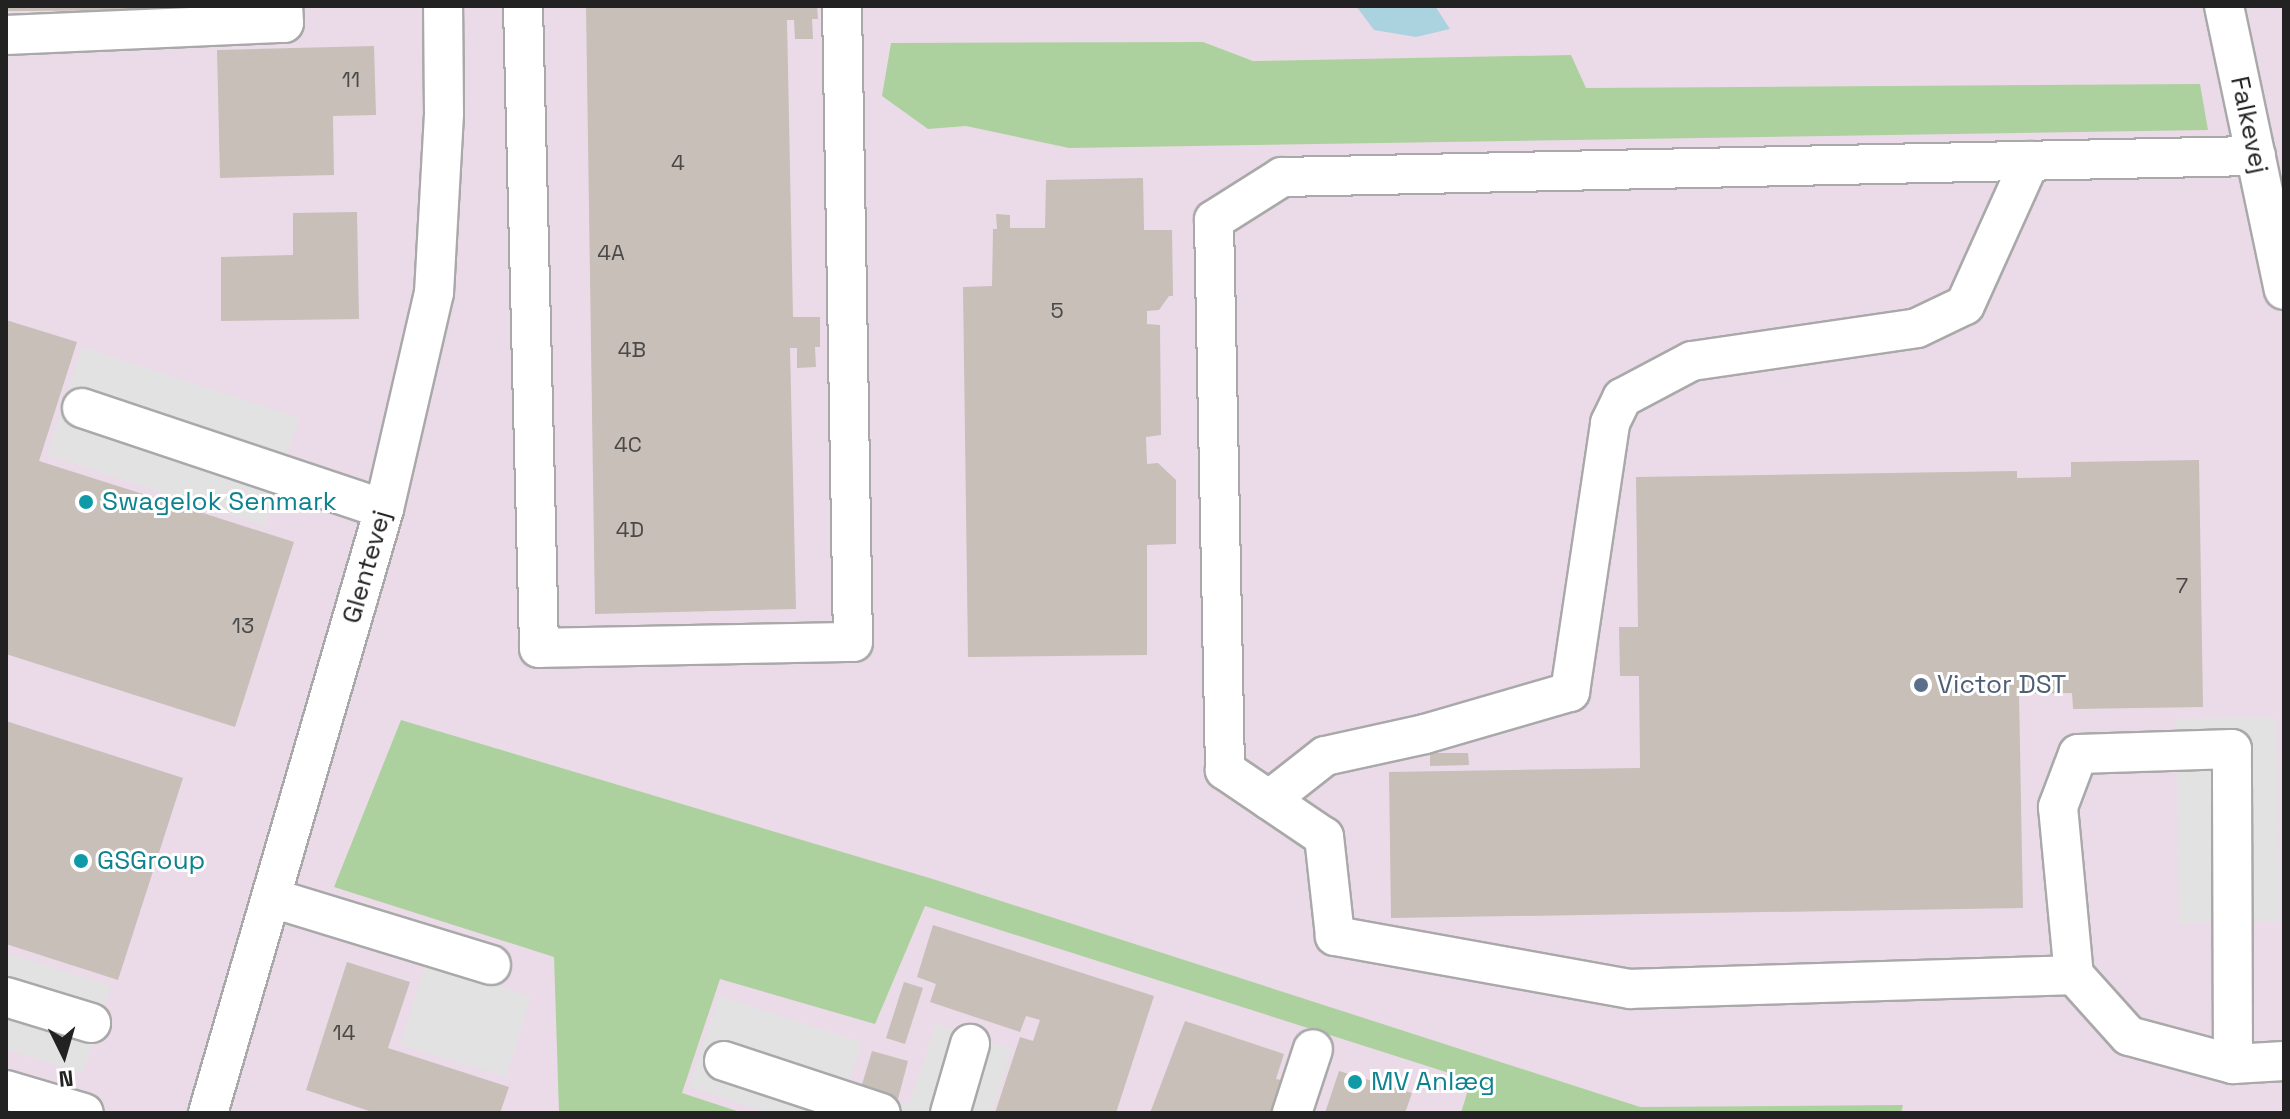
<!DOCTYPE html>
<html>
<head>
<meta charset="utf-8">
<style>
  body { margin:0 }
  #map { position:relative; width:2290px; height:1119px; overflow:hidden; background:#f2efe9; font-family:"Space Grotesk",sans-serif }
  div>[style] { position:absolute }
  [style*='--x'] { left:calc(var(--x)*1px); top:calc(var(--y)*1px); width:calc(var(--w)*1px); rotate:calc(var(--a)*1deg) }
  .industrial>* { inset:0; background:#ebdbe8 }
  .forest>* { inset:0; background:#add19e }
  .parking>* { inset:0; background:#e2e2e2 }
  .water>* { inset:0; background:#aad3df }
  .building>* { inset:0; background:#c7bfb8 }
  .roads { filter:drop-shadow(2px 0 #a9a9a9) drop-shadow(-2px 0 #a9a9a9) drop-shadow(0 2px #a9a9a9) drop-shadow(0 -2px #a9a9a9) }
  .minor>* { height:38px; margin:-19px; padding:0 19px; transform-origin:19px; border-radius:19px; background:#fff }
  .dots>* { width:22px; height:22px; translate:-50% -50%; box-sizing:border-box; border:4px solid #fff; border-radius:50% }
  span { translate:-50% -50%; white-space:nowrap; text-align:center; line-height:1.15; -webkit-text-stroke:6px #fff; paint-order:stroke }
  .number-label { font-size:22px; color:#4b4948 }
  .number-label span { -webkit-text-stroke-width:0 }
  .street-label { font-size:26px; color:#222 }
  .culture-label { font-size:26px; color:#0d838f }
  .left { translate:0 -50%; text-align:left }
  .service-label { font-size:26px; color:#4e5e75 }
  .frame { position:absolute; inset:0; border:8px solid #222; pointer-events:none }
  .north { position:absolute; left:24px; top:1015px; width:80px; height:80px; -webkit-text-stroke:6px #fff; paint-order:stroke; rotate:175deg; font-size:22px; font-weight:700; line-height:32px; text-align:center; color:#222 }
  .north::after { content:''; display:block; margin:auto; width:28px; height:36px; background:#222; clip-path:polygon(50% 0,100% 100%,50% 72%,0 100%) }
</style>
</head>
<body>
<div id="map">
  <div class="industrial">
    <i style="clip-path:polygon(6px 6px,2284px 6px,2284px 1113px,6px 1113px)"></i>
  </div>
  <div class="forest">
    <i style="clip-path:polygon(1203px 42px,1253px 61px,1571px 55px,1586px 88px,2200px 84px,2208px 130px,1069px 148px,966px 126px,928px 129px,882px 96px,891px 43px)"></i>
    <i style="clip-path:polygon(401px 720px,936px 880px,1640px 1107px,1903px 1105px,1901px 1113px,1461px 1113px,1471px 1080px,925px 906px,875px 1024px,720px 979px,682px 1093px,743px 1113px,559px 1113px,554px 957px,334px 887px)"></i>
  </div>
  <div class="parking">
    <i style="clip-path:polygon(82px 347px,299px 418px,264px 526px,47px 455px)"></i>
    <i style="clip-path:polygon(2276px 717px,2280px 921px,2179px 923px,2176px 719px)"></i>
    <i style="clip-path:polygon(6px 953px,111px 986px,82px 1074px,6px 1049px)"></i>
    <i style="clip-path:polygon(425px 964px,531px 996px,506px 1077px,400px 1045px)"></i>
    <i style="clip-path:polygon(719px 996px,862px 1042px,848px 1085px,909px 1104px,936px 1024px,1012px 1049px,992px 1113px,769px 1113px,689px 1087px)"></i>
  </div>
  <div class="water">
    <i style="clip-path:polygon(1356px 6px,1435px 6px,1450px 29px,1416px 37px,1374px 30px)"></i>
  </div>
  <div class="building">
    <i style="clip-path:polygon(6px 6px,237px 6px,237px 10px,6px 11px)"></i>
    <i style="clip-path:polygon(586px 6px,817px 6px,818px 19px,812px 19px,813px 39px,795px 39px,794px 20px,787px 20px,793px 317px,820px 317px,820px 347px,815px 347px,816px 367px,797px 368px,797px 348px,790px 348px,796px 609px,595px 614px)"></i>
    <i style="clip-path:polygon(374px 46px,376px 115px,333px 116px,334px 175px,220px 178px,217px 50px)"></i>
    <i style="clip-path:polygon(1143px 178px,1144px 230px,1172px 230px,1173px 296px,1169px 296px,1159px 310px,1147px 311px,1147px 324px,1160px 325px,1161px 435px,1146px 437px,1147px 464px,1158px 463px,1176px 480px,1176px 544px,1147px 545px,1147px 655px,968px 657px,963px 287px,992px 286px,993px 229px,997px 229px,996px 214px,1010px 215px,1010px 228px,1045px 228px,1046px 180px)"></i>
    <i style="clip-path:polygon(357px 212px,359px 319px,221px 321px,221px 257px,293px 255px,293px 213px)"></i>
    <i style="clip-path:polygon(6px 320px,77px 342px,39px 461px,294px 542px,235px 727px,6px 654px)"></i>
    <i style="clip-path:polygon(2199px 460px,2203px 707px,2073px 709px,2072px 693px,2019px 694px,2023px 908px,1391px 918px,1389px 772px,1640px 768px,1639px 676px,1620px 676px,1619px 627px,1638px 627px,1636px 477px,2017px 471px,2017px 478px,2071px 477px,2071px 462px)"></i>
    <i style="clip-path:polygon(6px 721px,183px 778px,118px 980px,6px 944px)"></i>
    <i style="clip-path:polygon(1430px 753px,1468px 753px,1469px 765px,1430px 766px)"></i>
    <i style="clip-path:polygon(933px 925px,1154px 996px,1116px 1113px,995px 1113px,1020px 1037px,1033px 1041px,1040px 1020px,1026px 1016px,1020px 1032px,930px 1002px,936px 984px,917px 977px)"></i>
    <i style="clip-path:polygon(347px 962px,410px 982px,388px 1048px,509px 1087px,500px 1113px,375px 1113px,306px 1090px)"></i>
    <i style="clip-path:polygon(904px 982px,923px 988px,905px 1044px,886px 1038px)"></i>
    <i style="clip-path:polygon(1185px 1021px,1284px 1054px,1276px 1079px,1281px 1080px,1271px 1113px,1150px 1113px)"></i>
    <i style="clip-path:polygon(872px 1051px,908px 1061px,898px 1099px,861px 1088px)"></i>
    <i style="clip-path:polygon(1339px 1071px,1412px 1093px,1405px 1113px,1325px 1113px)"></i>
  </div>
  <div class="roads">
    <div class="minor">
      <i style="--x:523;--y:6;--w:642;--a:88.57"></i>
      <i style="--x:539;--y:648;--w:314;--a:-1.1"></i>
      <i style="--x:853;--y:642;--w:636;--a:-90.99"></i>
      <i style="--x:2224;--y:6;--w:290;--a:78.1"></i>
      <i style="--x:6;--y:35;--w:278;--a:-2.5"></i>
      <i style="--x:284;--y:23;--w:17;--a:-93"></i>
      <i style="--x:82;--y:408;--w:318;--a:18.5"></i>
      <i style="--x:1269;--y:800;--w:71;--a:-38.2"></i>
      <i style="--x:1325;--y:756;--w:102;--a:-12.4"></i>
      <i style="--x:1425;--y:734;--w:151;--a:-16.2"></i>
      <i style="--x:1570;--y:692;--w:272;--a:-81.5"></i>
      <i style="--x:1610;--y:423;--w:28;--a:-64"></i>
      <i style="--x:1622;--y:398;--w:79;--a:-27.9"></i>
      <i style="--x:1692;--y:361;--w:227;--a:-8.3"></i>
      <i style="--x:1917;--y:328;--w:53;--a:-25.6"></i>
      <i style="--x:1965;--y:305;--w:158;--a:-65.7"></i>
      <i style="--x:272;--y:898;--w:229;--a:17"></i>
      <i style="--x:2074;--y:975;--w:444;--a:178.2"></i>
      <i style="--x:1630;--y:989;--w:300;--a:-169.8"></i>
      <i style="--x:1335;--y:936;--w:100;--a:-96.3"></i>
      <i style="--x:1324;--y:837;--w:120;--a:-145.9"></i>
      <i style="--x:1225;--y:770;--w:550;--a:-91.15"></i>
      <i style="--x:1214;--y:220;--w:80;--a:-32.3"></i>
      <i style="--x:1282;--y:177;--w:974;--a:-1.24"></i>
      <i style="--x:6;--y:997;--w:89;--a:17"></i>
      <i style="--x:724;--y:1061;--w:165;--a:18.3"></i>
      <i style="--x:2233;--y:1064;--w:315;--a:-90.2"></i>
      <i style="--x:2232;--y:749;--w:154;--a:178.1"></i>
      <i style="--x:2078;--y:754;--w:57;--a:110.7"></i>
      <i style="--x:2058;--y:807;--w:169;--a:84.6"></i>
      <i style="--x:2074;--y:975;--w:82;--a:48"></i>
      <i style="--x:2129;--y:1036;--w:108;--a:15.1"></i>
      <i style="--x:2233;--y:1064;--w:51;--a:-3.4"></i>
      <i style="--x:6;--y:1090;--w:81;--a:16.4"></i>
      <i style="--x:208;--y:1113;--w:629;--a:-73.75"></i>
      <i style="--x:384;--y:509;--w:222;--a:-77"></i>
      <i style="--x:434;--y:293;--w:180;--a:-86.8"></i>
      <i style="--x:444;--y:113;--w:107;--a:-90.5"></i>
      <i style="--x:950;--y:1113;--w:72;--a:-73.8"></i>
      <i style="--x:1292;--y:1113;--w:67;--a:-71.8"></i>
    </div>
  </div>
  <div class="dots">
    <i style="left:86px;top:502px;background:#0f9aa8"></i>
    <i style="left:1921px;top:685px;background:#5c6f8a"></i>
    <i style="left:81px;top:861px;background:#0f9aa8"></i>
    <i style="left:1355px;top:1082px;background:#0f9aa8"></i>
  </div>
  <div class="number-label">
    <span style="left:351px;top:80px">11</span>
    <span style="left:678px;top:163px">4</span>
    <span style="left:611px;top:253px">4A</span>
    <span style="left:1057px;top:311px">5</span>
    <span style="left:632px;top:350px">4B</span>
    <span style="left:628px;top:445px">4C</span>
    <span style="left:630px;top:530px">4D</span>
    <span style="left:2182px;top:586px">7</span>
    <span style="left:243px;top:626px">13</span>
    <span style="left:344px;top:1033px">14</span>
  </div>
  <div class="street-label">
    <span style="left:2249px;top:125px;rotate:78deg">Falkevej</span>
    <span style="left:367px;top:567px;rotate:-74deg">Glentevej</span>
  </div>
  <div class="culture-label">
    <span class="left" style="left:102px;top:502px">Swagelok Senmark</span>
    <span class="left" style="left:97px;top:861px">GSGroup</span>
    <span class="left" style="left:1371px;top:1082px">MV Anlæg</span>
  </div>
  <div class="service-label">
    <span class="left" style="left:1937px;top:685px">Victor DST</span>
  </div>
  <div class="frame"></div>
  <div class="north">N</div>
</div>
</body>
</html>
